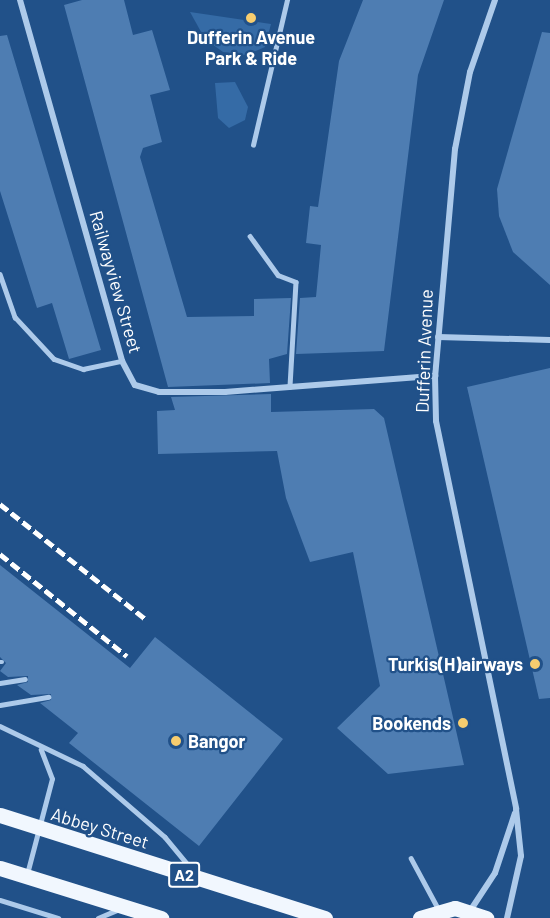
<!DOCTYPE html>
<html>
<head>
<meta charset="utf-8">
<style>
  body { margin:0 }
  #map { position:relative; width:550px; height:918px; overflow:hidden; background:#215189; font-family:Barlow,sans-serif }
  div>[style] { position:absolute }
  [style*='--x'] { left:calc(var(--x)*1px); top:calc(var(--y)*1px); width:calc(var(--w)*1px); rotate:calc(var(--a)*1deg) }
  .green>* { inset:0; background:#356ba6 }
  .building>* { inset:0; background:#4e7db2 }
  .lane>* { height:4.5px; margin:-2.25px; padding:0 2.25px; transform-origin:2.25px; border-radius:2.25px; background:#adcaea }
  .street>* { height:6px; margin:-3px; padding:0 3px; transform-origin:3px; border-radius:3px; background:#adcaea }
  .primary>* { height:15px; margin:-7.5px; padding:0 7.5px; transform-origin:7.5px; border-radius:7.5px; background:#f1f7fe }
  .rail>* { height:4.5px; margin-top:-2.25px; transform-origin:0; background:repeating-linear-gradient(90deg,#fff 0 10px,transparent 0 14.5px) }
  .dots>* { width:16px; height:16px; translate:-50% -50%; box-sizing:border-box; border:3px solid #215189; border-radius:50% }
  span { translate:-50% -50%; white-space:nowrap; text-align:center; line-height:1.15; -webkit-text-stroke:4.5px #215189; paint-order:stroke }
  .shield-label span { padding:2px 4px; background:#215189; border:2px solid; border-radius:4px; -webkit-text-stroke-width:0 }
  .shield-label { font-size:16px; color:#fff; font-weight:700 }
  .poi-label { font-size:18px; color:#fff; font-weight:700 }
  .right { translate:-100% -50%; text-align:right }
  .left { translate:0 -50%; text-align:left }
  .street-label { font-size:18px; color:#fff }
</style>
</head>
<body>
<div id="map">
  <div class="green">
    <i style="clip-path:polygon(190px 12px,271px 24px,265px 47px,246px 55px,223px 52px,205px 39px)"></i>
    <i style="clip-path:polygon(235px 82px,248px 107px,245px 120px,229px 128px,218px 118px,215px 83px)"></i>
  </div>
  <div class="building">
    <i style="clip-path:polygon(82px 0,124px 0,133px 35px,152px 30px,170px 90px,150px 95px,162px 142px,143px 148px,140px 157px,187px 317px,254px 316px,254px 299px,291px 298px,287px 354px,269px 359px,270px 383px,168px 387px,64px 5px)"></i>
    <i style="clip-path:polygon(363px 0,444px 0,418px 75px,384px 351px,296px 354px,300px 298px,316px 297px,321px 245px,306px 243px,310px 206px,318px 207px,339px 61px)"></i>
    <i style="clip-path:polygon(542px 32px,550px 33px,550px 285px,513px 252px,499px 216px,497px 189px)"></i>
    <i style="clip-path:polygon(7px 35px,101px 350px,69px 359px,52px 303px,37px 308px,0 191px,0 36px)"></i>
    <i style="clip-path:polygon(550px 368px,550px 698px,539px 699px,467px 387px)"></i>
    <i style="clip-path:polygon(271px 394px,271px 412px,374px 409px,384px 418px,464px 765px,388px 774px,337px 728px,380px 686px,353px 552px,310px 562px,286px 498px,277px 451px,158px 454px,157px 411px,175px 410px,171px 397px)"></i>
    <i style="clip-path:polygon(0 565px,130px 668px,155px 637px,283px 739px,199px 846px,69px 743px,78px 733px,40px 703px,51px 700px,51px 694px,31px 695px,17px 685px,28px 682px,28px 676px,8px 677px,0 671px,6px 663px,0 657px)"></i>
  </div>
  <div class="lane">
    <i style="--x:253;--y:145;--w:149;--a:-76.8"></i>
    <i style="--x:250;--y:236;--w:48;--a:54.3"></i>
    <i style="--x:278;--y:275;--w:19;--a:21"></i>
    <i style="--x:296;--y:282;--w:105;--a:93.3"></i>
    <i style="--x:0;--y:274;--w:46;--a:70.8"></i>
    <i style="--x:15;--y:317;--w:57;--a:47.1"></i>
    <i style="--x:54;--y:359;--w:31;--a:19"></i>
    <i style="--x:83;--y:369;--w:40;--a:-12"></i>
    <i style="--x:0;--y:662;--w:2;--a:0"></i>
    <i style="--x:0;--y:683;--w:25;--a:-9"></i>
    <i style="--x:0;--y:705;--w:49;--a:-9.5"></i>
    <i style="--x:0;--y:726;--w:92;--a:25.7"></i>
    <i style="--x:83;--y:766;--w:108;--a:40.9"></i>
    <i style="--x:165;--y:837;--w:45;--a:50.4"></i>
    <i style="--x:411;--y:858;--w:59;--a:61.7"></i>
    <i style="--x:27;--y:874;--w:98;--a:-75.3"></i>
    <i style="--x:52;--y:779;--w:31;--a:-111"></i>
    <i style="--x:0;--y:900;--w:61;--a:17.2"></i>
    <i style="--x:98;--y:918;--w:21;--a:-23"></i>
  </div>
  <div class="street">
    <i style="--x:20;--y:0;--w:375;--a:74.2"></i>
    <i style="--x:122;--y:361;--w:27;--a:62"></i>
    <i style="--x:135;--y:385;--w:25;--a:16"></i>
    <i style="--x:159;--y:392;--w:66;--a:0"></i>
    <i style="--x:225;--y:392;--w:211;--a:-4.4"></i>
    <i style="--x:495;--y:0;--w:76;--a:109.1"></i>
    <i style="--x:470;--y:72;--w:78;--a:101"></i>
    <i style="--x:455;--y:149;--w:228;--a:95"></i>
    <i style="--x:435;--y:376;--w:45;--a:88.7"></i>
    <i style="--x:436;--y:421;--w:396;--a:78.3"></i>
    <i style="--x:516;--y:809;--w:47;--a:83.9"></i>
    <i style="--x:521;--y:856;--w:64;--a:102.7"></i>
    <i style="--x:438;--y:337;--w:112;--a:1.5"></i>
    <i style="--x:470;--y:911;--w:45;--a:-56.7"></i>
    <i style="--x:495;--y:873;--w:63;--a:-71.6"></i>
  </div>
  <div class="primary">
    <i style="--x:0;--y:815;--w:341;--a:17.6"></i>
    <i style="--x:0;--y:868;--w:169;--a:17.3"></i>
    <i style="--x:420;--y:918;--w:36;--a:-16"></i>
    <i style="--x:455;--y:908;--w:33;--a:18"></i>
  </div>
  <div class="rail">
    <i style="--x:0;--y:504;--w:187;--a:38.3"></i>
    <i style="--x:0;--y:554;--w:163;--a:38.8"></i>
  </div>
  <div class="dots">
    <i style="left:251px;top:18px;background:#f7cd6f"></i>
    <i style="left:535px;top:664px;background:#f7cd6f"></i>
    <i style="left:463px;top:723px;background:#f7cd6f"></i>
    <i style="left:176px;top:741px;background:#f7cd6f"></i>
  </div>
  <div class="shield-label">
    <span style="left:184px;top:875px">A2</span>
  </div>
  <div class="poi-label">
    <span style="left:251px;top:48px">Dufferin Avenue<br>Park &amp; Ride</span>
    <span class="right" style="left:523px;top:664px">Turkis(H)airways</span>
    <span class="right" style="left:451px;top:723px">Bookends</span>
    <span class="left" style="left:188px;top:741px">Bangor</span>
  </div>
  <div class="street-label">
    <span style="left:116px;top:282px;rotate:74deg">Railwayview Street</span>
    <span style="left:424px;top:351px;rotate:-88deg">Dufferin Avenue</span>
    <span style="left:100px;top:828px;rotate:17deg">Abbey Street</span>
  </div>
</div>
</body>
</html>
